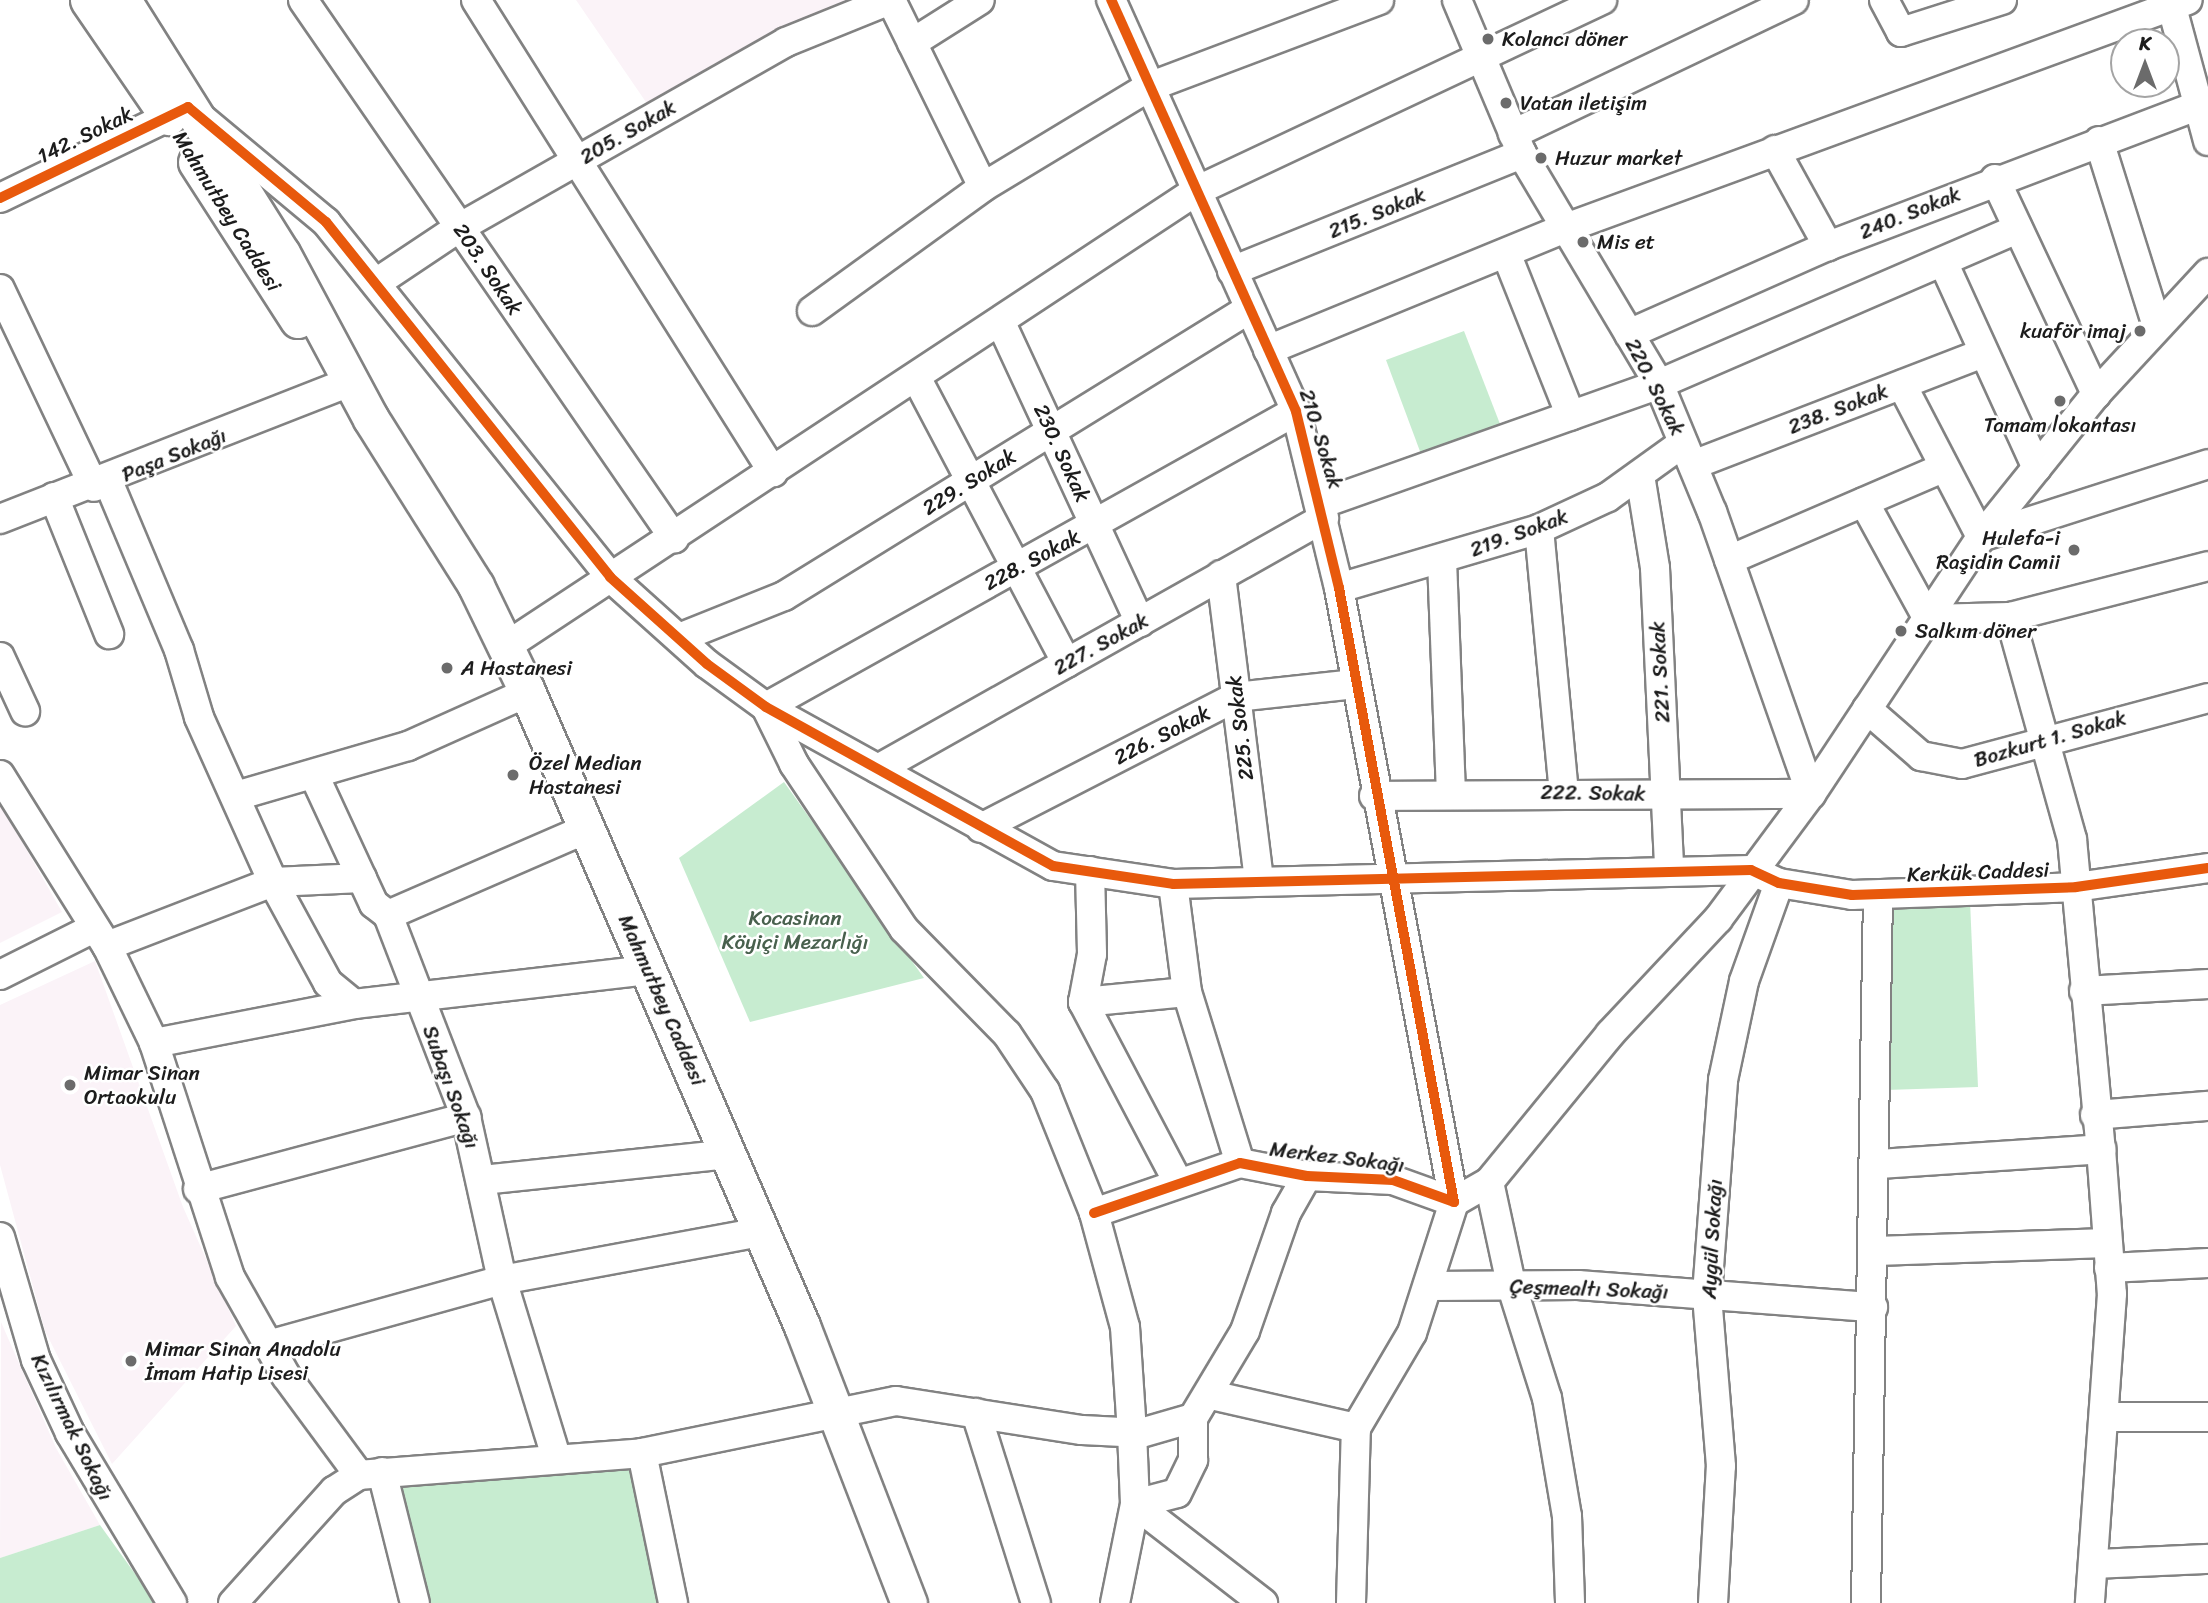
<!DOCTYPE html>
<html>
<head>
<meta charset="utf-8">
<style>
  body { margin:0 }
  #map { position:relative; width:2208px; height:1603px; overflow:hidden; background:#fff; font-family:Sriracha,sans-serif }
  div>[style] { position:absolute }
  [style*='--x'] { left:calc(var(--x)*1px); top:calc(var(--y)*1px); width:calc(var(--w)*1px); rotate:calc(var(--a)*1deg) }
  .built>* { inset:0; background:#fbf3f8 }
  .green>* { inset:0; background:#c7ecd0 }
  .roads { filter:drop-shadow(2px 0 #828282) drop-shadow(-2px 0 #828282) drop-shadow(0 2px #828282) drop-shadow(0 -2px #828282) }
  .minor>* { height:28px; margin:-14px; padding:0 14px; transform-origin:14px; border-radius:14px; background:#fff }
  .major>* { height:35px; margin:-17.5px; padding:0 17.5px; transform-origin:17.5px; border-radius:17.5px; background:#fff }
  .cycleway>* { height:10px; margin:-5px; padding:0 5px; transform-origin:5px; border-radius:5px; background:#e8590c }
  .dots>* { width:19px; height:19px; translate:-50% -50%; box-sizing:border-box; border:4px solid #fff; border-radius:50% }
  span { translate:-50% -50%; white-space:nowrap; text-align:center; line-height:1.15; -webkit-text-stroke:5px #fff; paint-order:stroke }
  .poi-label { font-size:21px; color:#1c1c1c }
  .left { translate:0 -50%; text-align:left }
  .right { translate:-100% -50%; text-align:right }
  .street-label { font-size:21px; color:#1c1c1c }
  .park-label { font-size:21px; color:#48604d }
  .north { position:absolute; left:2110px; top:28px; width:70px; height:70px; box-sizing:border-box; background:#fff; border:2px solid #a4a4a4; border-radius:50%; rotate:0deg; font-size:19px; font-weight:700; line-height:28px; text-align:center; color:#1c1c1c }
  .north::after { content:''; display:block; margin:auto; width:24px; height:32px; background:#6b6b6b; clip-path:polygon(50% 0,100% 100%,50% 72%,0 100%) }
</style>
</head>
<body>
<div id="map">
  <div class="built">
    <i style="clip-path:polygon(576px 0,849px 0,650px 108px)"></i>
    <i style="clip-path:polygon(0 803px,62px 912px,0 943px)"></i>
    <i style="clip-path:polygon(95px 961px,183px 1207px,236px 1326px,112px 1464px,45px 1331px,0 1165px,0 1005px)"></i>
    <i style="clip-path:polygon(1px 1322px,56px 1448px,100px 1525px,0 1558px)"></i>
  </div>
  <div class="green">
    <i style="clip-path:polygon(1464px 331px,1500px 424px,1421px 454px,1386px 360px)"></i>
    <i style="clip-path:polygon(784px 782px,924px 978px,750px 1022px,679px 858px)"></i>
    <i style="clip-path:polygon(1970px 901px,1978px 1087px,1886px 1090px,1890px 913px,1893px 906px)"></i>
    <i style="clip-path:polygon(650px 1464px,679px 1603px,400px 1603px,374px 1485px)"></i>
    <i style="clip-path:polygon(100px 1525px,156px 1603px,0 1603px,0 1558px)"></i>
  </div>
  <div class="roads">
    <div class="minor">
      <i style="--x:303;--y:0;--w:654;--a:55.41"></i>
      <i style="--x:476;--y:0;--w:558;--a:57.82"></i>
      <i style="--x:891;--y:0;--w:208;--a:63.8"></i>
      <i style="--x:1884;--y:0;--w:36;--a:62"></i>
      <i style="--x:1901;--y:32;--w:106;--a:-17.6"></i>
      <i style="--x:2170;--y:0;--w:146;--a:74.9"></i>
      <i style="--x:912;--y:43;--w:80;--a:-32.3"></i>
      <i style="--x:1513;--y:134;--w:311;--a:-25.5"></i>
      <i style="--x:2099;--y:141;--w:194;--a:72.6"></i>
      <i style="--x:1775;--y:150;--w:110;--a:61.1"></i>
      <i style="--x:1995;--y:179;--w:238;--a:64.8"></i>
      <i style="--x:0;--y:198;--w:209;--a:-25.8"></i>
      <i style="--x:188;--y:107;--w:180;--a:39.8"></i>
      <i style="--x:326;--y:222;--w:455;--a:51.3"></i>
      <i style="--x:610;--y:577;--w:130;--a:41.9"></i>
      <i style="--x:707;--y:664;--w:73;--a:36.1"></i>
      <i style="--x:766;--y:707;--w:328;--a:29"></i>
      <i style="--x:1053;--y:866;--w:121;--a:8.5"></i>
      <i style="--x:1173;--y:884;--w:578;--a:-1.39"></i>
      <i style="--x:1751;--y:870;--w:31;--a:25"></i>
      <i style="--x:1779;--y:883;--w:74;--a:9.3"></i>
      <i style="--x:1852;--y:895;--w:224;--a:-2"></i>
      <i style="--x:2076;--y:887;--w:133;--a:-8.2"></i>
      <i style="--x:1506;--y:253;--w:175;--a:68.3"></i>
      <i style="--x:1944;--y:264;--w:224;--a:65.5"></i>
      <i style="--x:1232;--y:271;--w:313;--a:-22"></i>
      <i style="--x:376;--y:283;--w:97;--a:-33.7"></i>
      <i style="--x:457;--y:229;--w:378;--a:-29.6"></i>
      <i style="--x:786;--y:42;--w:112;--a:-22"></i>
      <i style="--x:0;--y:289;--w:219;--a:64.6"></i>
      <i style="--x:812;--y:311;--w:211;--a:-35.9"></i>
      <i style="--x:983;--y:187;--w:194;--a:-31.1"></i>
      <i style="--x:1149;--y:87;--w:246;--a:-20.7"></i>
      <i style="--x:1001;--y:323;--w:330;--a:65.1"></i>
      <i style="--x:1629;--y:334;--w:218;--a:-23.9"></i>
      <i style="--x:1828;--y:246;--w:406;--a:-20.8"></i>
      <i style="--x:1268;--y:350;--w:322;--a:-22.3"></i>
      <i style="--x:1566;--y:228;--w:662;--a:-20.13"></i>
      <i style="--x:917;--y:379;--w:321;--a:62.2"></i>
      <i style="--x:1902;--y:385;--w:171;--a:62.5"></i>
      <i style="--x:1981;--y:537;--w:238;--a:-17.8"></i>
      <i style="--x:1693;--y:465;--w:311;--a:-21.1"></i>
      <i style="--x:1640;--y:475;--w:94;--a:80.8"></i>
      <i style="--x:1655;--y:568;--w:302;--a:87.3"></i>
      <i style="--x:54;--y:497;--w:148;--a:68.1"></i>
      <i style="--x:1864;--y:502;--w:133;--a:61.3"></i>
      <i style="--x:1928;--y:619;--w:82;--a:-1.4"></i>
      <i style="--x:2010;--y:617;--w:204;--a:-14.4"></i>
      <i style="--x:1321;--y:504;--w:359;--a:-19.5"></i>
      <i style="--x:1659;--y:384;--w:391;--a:-23.4"></i>
      <i style="--x:0;--y:519;--w:370;--a:-21.4"></i>
      <i style="--x:1539;--y:529;--w:264;--a:84.6"></i>
      <i style="--x:1442;--y:560;--w:233;--a:87.8"></i>
      <i style="--x:1729;--y:560;--w:233;--a:-23.3"></i>
      <i style="--x:1221;--y:575;--w:308;--a:82.9"></i>
      <i style="--x:1339;--y:588;--w:209;--a:-16.4"></i>
      <i style="--x:1539;--y:529;--w:76;--a:-24.9"></i>
      <i style="--x:1608;--y:497;--w:92;--a:-35.8"></i>
      <i style="--x:2010;--y:617;--w:230;--a:74.4"></i>
      <i style="--x:2072;--y:839;--w:311;--a:84.7"></i>
      <i style="--x:2101;--y:1149;--w:145;--a:85.7"></i>
      <i style="--x:2112;--y:1294;--w:310;--a:94.1"></i>
      <i style="--x:679;--y:638;--w:113;--a:-21.8"></i>
      <i style="--x:784;--y:596;--w:546;--a:-31.68"></i>
      <i style="--x:505;--y:647;--w:828;--a:-33.42"></i>
      <i style="--x:1196;--y:191;--w:449;--a:-25.2"></i>
      <i style="--x:0;--y:657;--w:60;--a:65.2"></i>
      <i style="--x:766;--y:707;--w:64;--a:63.8"></i>
      <i style="--x:794;--y:764;--w:198;--a:56.3"></i>
      <i style="--x:904;--y:929;--w:147;--a:45.6"></i>
      <i style="--x:1007;--y:1034;--w:69;--a:56.3"></i>
      <i style="--x:1045;--y:1091;--w:131;--a:68.1"></i>
      <i style="--x:1094;--y:1213;--w:118;--a:74.8"></i>
      <i style="--x:1125;--y:1327;--w:105;--a:86.2"></i>
      <i style="--x:1132;--y:1432;--w:72;--a:87.6"></i>
      <i style="--x:1135;--y:1504;--w:101;--a:101.4"></i>
      <i style="--x:766;--y:707;--w:607;--a:-29.18"></i>
      <i style="--x:1867;--y:709;--w:72;--a:41"></i>
      <i style="--x:1921;--y:756;--w:42;--a:11"></i>
      <i style="--x:1962;--y:764;--w:255;--a:-15"></i>
      <i style="--x:878;--y:769;--w:512;--a:-29.37"></i>
      <i style="--x:0;--y:775;--w:202;--a:58"></i>
      <i style="--x:107;--y:946;--w:108;--a:64.1"></i>
      <i style="--x:154;--y:1043;--w:246;--a:72"></i>
      <i style="--x:230;--y:1277;--w:114;--a:60.5"></i>
      <i style="--x:286;--y:1376;--w:123;--a:53.6"></i>
      <i style="--x:314;--y:775;--w:142;--a:65.1"></i>
      <i style="--x:374;--y:904;--w:18;--a:38"></i>
      <i style="--x:388;--y:915;--w:217;--a:68.9"></i>
      <i style="--x:466;--y:1117;--w:167;--a:77.5"></i>
      <i style="--x:502;--y:1280;--w:185;--a:73"></i>
      <i style="--x:236;--y:796;--w:179;--a:-16.2"></i>
      <i style="--x:408;--y:746;--w:132;--a:-24.2"></i>
      <i style="--x:1374;--y:796;--w:437;--a:-0.3"></i>
      <i style="--x:1811;--y:794;--w:299;--a:-109.3"></i>
      <i style="--x:1712;--y:512;--w:139;--a:-112.5"></i>
      <i style="--x:1659;--y:384;--w:268;--a:-120.8"></i>
      <i style="--x:1522;--y:154;--w:167;--a:-112.9"></i>
      <i style="--x:981;--y:828;--w:287;--a:-27.2"></i>
      <i style="--x:1236;--y:697;--w:120;--a:-6.2"></i>
      <i style="--x:1090;--y:871;--w:83;--a:88.6"></i>
      <i style="--x:1092;--y:954;--w:49;--a:100.6"></i>
      <i style="--x:1083;--y:1002;--w:201;--a:62.2"></i>
      <i style="--x:362;--y:878;--w:89;--a:177.4"></i>
      <i style="--x:273;--y:882;--w:115;--a:61.4"></i>
      <i style="--x:328;--y:983;--w:33;--a:39"></i>
      <i style="--x:354;--y:1004;--w:298;--a:-6.6"></i>
      <i style="--x:1173;--y:884;--w:109;--a:82.6"></i>
      <i style="--x:1187;--y:992;--w:179;--a:72.8"></i>
      <i style="--x:388;--y:915;--w:216;--a:-23.5"></i>
      <i style="--x:107;--y:946;--w:178;--a:-21.1"></i>
      <i style="--x:273;--y:882;--w:181;--a:-114.2"></i>
      <i style="--x:199;--y:717;--w:70;--a:-106.6"></i>
      <i style="--x:179;--y:650;--w:183;--a:-112.8"></i>
      <i style="--x:0;--y:975;--w:105;--a:-26.6"></i>
      <i style="--x:2084;--y:991;--w:124;--a:-3.2"></i>
      <i style="--x:1083;--y:1002;--w:104;--a:-5.5"></i>
      <i style="--x:154;--y:1043;--w:204;--a:-11"></i>
      <i style="--x:2095;--y:1115;--w:113;--a:-4.6"></i>
      <i style="--x:1878;--y:1164;--w:224;--a:-3.8"></i>
      <i style="--x:482;--y:1180;--w:248;--a:-6"></i>
      <i style="--x:1489;--y:1182;--w:104;--a:77.8"></i>
      <i style="--x:1511;--y:1284;--w:120;--a:72.5"></i>
      <i style="--x:1547;--y:1398;--w:120;--a:80.4"></i>
      <i style="--x:1567;--y:1516;--w:87;--a:88"></i>
      <i style="--x:198;--y:1189;--w:278;--a:-15"></i>
      <i style="--x:1094;--y:1213;--w:154;--a:-18.9"></i>
      <i style="--x:1240;--y:1163;--w:68;--a:11"></i>
      <i style="--x:1307;--y:1176;--w:86;--a:2.7"></i>
      <i style="--x:1393;--y:1180;--w:65;--a:19.8"></i>
      <i style="--x:1454;--y:1202;--w:625;--a:-100.61"></i>
      <i style="--x:1339;--y:588;--w:182;--a:-103.7"></i>
      <i style="--x:1296;--y:411;--w:451;--a:-114.2"></i>
      <i style="--x:0;--y:1237;--w:128;--a:73.7"></i>
      <i style="--x:36;--y:1360;--w:81;--a:65"></i>
      <i style="--x:70;--y:1433;--w:198;--a:59"></i>
      <i style="--x:1876;--y:1251;--w:231;--a:-2"></i>
      <i style="--x:2109;--y:1268;--w:99;--a:-2.9"></i>
      <i style="--x:1430;--y:1286;--w:148;--a:-0.4"></i>
      <i style="--x:1578;--y:1285;--w:296;--a:4.3"></i>
      <i style="--x:268;--y:1345;--w:243;--a:-15.5"></i>
      <i style="--x:502;--y:1280;--w:264;--a:-10.5"></i>
      <i style="--x:1211;--y:1395;--w:149;--a:12.8"></i>
      <i style="--x:976;--y:1413;--w:199;--a:72.5"></i>
      <i style="--x:2104;--y:1417;--w:104;--a:0"></i>
      <i style="--x:642;--y:1453;--w:153;--a:78.3"></i>
      <i style="--x:382;--y:1472;--w:135;--a:75.9"></i>
      <i style="--x:1135;--y:1504;--w:162;--a:37.7"></i>
      <i style="--x:1135;--y:1504;--w:43;--a:-14.7"></i>
      <i style="--x:1177;--y:1493;--w:37;--a:-64"></i>
      <i style="--x:1193;--y:1460;--w:42;--a:-90"></i>
      <i style="--x:2096;--y:1564;--w:112;--a:-2.6"></i>
      <i style="--x:233;--y:1603;--w:151;--a:-48"></i>
      <i style="--x:334;--y:1491;--w:30;--a:-33"></i>
      <i style="--x:359;--y:1475;--w:284;--a:-4.4"></i>
      <i style="--x:642;--y:1453;--w:259;--a:-11.6"></i>
      <i style="--x:896;--y:1401;--w:188;--a:8.9"></i>
      <i style="--x:1082;--y:1430;--w:59;--a:2.9"></i>
      <i style="--x:1141;--y:1433;--w:54;--a:-16.1"></i>
      <i style="--x:1193;--y:1418;--w:101;--a:-59.1"></i>
      <i style="--x:1245;--y:1331;--w:125;--a:-70.8"></i>
      <i style="--x:1286;--y:1213;--w:43;--a:-60.4"></i>
      <i style="--x:1351;--y:1603;--w:175;--a:-88.4"></i>
      <i style="--x:1356;--y:1428;--w:110;--a:-59.5"></i>
      <i style="--x:1412;--y:1333;--w:138;--a:-72.2"></i>
      <i style="--x:1454;--y:1202;--w:40;--a:-29.7"></i>
      <i style="--x:1489;--y:1182;--w:191;--a:-50.7"></i>
      <i style="--x:1610;--y:1034;--w:158;--a:-46.8"></i>
      <i style="--x:1718;--y:919;--w:156;--a:-53.4"></i>
      <i style="--x:1811;--y:794;--w:308;--a:-56.5"></i>
      <i style="--x:1981;--y:537;--w:184;--a:-51.2"></i>
      <i style="--x:2096;--y:394;--w:165;--a:-47.2"></i>
      <i style="--x:1713;--y:1603;--w:137;--a:-86.7"></i>
      <i style="--x:1721;--y:1466;--w:173;--a:-94.7"></i>
      <i style="--x:1707;--y:1294;--w:215;--a:-85.7"></i>
      <i style="--x:1723;--y:1080;--w:101;--a:-78"></i>
      <i style="--x:1744;--y:981;--w:104;--a:-70.3"></i>
      <i style="--x:1866;--y:1603;--w:708;--a:-89.03"></i>
    </div>
    <div class="major">
      <i style="--x:88;--y:0;--w:142;--a:55.6"></i>
      <i style="--x:123;--y:0;--w:299;--a:57.9"></i>
      <i style="--x:282;--y:253;--w:188;--a:61.8"></i>
      <i style="--x:371;--y:419;--w:197;--a:57.8"></i>
      <i style="--x:476;--y:586;--w:114;--a:64.1"></i>
      <i style="--x:526;--y:689;--w:694;--a:66.57"></i>
      <i style="--x:802;--y:1326;--w:297;--a:68.9"></i>
      <i style="--x:196;--y:162;--w:188;--a:57.2"></i>
    </div>
  </div>
  <div class="cycleway">
    <i style="--x:0;--y:198;--w:209;--a:-25.8"></i>
    <i style="--x:188;--y:107;--w:180;--a:39.8"></i>
    <i style="--x:326;--y:222;--w:455;--a:51.3"></i>
    <i style="--x:610;--y:577;--w:130;--a:41.9"></i>
    <i style="--x:707;--y:664;--w:73;--a:36.1"></i>
    <i style="--x:766;--y:707;--w:328;--a:29"></i>
    <i style="--x:1053;--y:866;--w:121;--a:8.5"></i>
    <i style="--x:1173;--y:884;--w:578;--a:-1.39"></i>
    <i style="--x:1751;--y:870;--w:31;--a:25"></i>
    <i style="--x:1779;--y:883;--w:74;--a:9.3"></i>
    <i style="--x:1852;--y:895;--w:224;--a:-2"></i>
    <i style="--x:2076;--y:887;--w:133;--a:-8.2"></i>
    <i style="--x:1094;--y:1213;--w:154;--a:-18.9"></i>
    <i style="--x:1240;--y:1163;--w:68;--a:11"></i>
    <i style="--x:1307;--y:1176;--w:86;--a:2.7"></i>
    <i style="--x:1393;--y:1180;--w:65;--a:19.8"></i>
    <i style="--x:1454;--y:1202;--w:625;--a:-100.61"></i>
    <i style="--x:1339;--y:588;--w:182;--a:-103.7"></i>
    <i style="--x:1296;--y:411;--w:451;--a:-114.2"></i>
  </div>
  <div class="dots">
    <i style="left:1488px;top:39px;background:#6b6b6b"></i>
    <i style="left:1506px;top:103px;background:#6b6b6b"></i>
    <i style="left:1541px;top:158px;background:#6b6b6b"></i>
    <i style="left:1583px;top:242px;background:#6b6b6b"></i>
    <i style="left:2140px;top:331px;background:#6b6b6b"></i>
    <i style="left:2060px;top:401px;background:#6b6b6b"></i>
    <i style="left:2074px;top:550px;background:#6b6b6b"></i>
    <i style="left:1901px;top:631px;background:#6b6b6b"></i>
    <i style="left:447px;top:668px;background:#6b6b6b"></i>
    <i style="left:513px;top:775px;background:#6b6b6b"></i>
    <i style="left:70px;top:1085px;background:#6b6b6b"></i>
    <i style="left:131px;top:1361px;background:#6b6b6b"></i>
  </div>
  <div class="poi-label">
    <span class="left" style="left:1502px;top:39px">Kolancı döner</span>
    <span class="left" style="left:1520px;top:103px">Vatan iletişim</span>
    <span class="left" style="left:1555px;top:158px">Huzur market</span>
    <span class="left" style="left:1597px;top:242px">Mis et</span>
    <span class="right" style="left:2126px;top:331px">kuaför imaj</span>
    <span style="left:2060px;top:425px">Tamam lokantası</span>
    <span class="right" style="left:2060px;top:550px">Hulefa-i<br>Raşidin Camii</span>
    <span class="left" style="left:1915px;top:631px">Salkım döner</span>
    <span class="left" style="left:461px;top:668px">A Hastanesi</span>
    <span class="left" style="left:529px;top:775px">Özel Median<br>Hastanesi</span>
    <span class="left" style="left:84px;top:1085px">Mimar Sinan<br>Ortaokulu</span>
    <span class="left" style="left:145px;top:1361px">Mimar Sinan Anadolu<br>İmam Hatip Lisesi</span>
  </div>
  <div class="street-label">
    <span style="left:628px;top:132px;rotate:-30deg">205. Sokak</span>
    <span style="left:85px;top:135px;rotate:-26deg">142. Sokak</span>
    <span style="left:227px;top:211px;rotate:58deg">Mahmutbey Caddesi</span>
    <span style="left:1377px;top:213px;rotate:-22deg">215. Sokak</span>
    <span style="left:1910px;top:213px;rotate:-22deg">240. Sokak</span>
    <span style="left:488px;top:269px;rotate:56deg">203. Sokak</span>
    <span style="left:1655px;top:387px;rotate:63deg">220. Sokak</span>
    <span style="left:1838px;top:409px;rotate:-21deg">238. Sokak</span>
    <span style="left:1321px;top:439px;rotate:73deg">210. Sokak</span>
    <span style="left:1062px;top:453px;rotate:65deg">230. Sokak</span>
    <span style="left:174px;top:455px;rotate:-22deg">Paşa Sokağı</span>
    <span style="left:969px;top:482px;rotate:-32deg">229. Sokak</span>
    <span style="left:1519px;top:533px;rotate:-20deg">219. Sokak</span>
    <span style="left:1032px;top:560px;rotate:-28deg">228. Sokak</span>
    <span style="left:1101px;top:644px;rotate:-29deg">227. Sokak</span>
    <span style="left:1660px;top:672px;rotate:-93deg">221. Sokak</span>
    <span style="left:1240px;top:728px;rotate:-97deg">225. Sokak</span>
    <span style="left:1162px;top:735px;rotate:-27deg">226. Sokak</span>
    <span style="left:2050px;top:739px;rotate:-16deg">Bozkurt 1. Sokak</span>
    <span style="left:1593px;top:793px;rotate:1deg">222. Sokak</span>
    <span style="left:1978px;top:872px;rotate:-2deg">Kerkük Caddesi</span>
    <span style="left:662px;top:1000px;rotate:66deg">Mahmutbey Caddesi</span>
    <span style="left:451px;top:1087px;rotate:70deg">Subaşı Sokağı</span>
    <span style="left:1337px;top:1157px;rotate:7deg">Merkez Sokağı</span>
    <span style="left:1712px;top:1239px;rotate:-87deg">Aygül Sokağı</span>
    <span style="left:1589px;top:1289px;rotate:2deg">Çeşmealtı Sokağı</span>
    <span style="left:72px;top:1427px;rotate:64deg">Kızılırmak Sokağı</span>
  </div>
  <div class="park-label">
    <span style="left:795px;top:930px">Kocasinan<br>Köyiçi Mezarlığı</span>
  </div>
  <div class="north">K</div>
</div>
</body>
</html>
